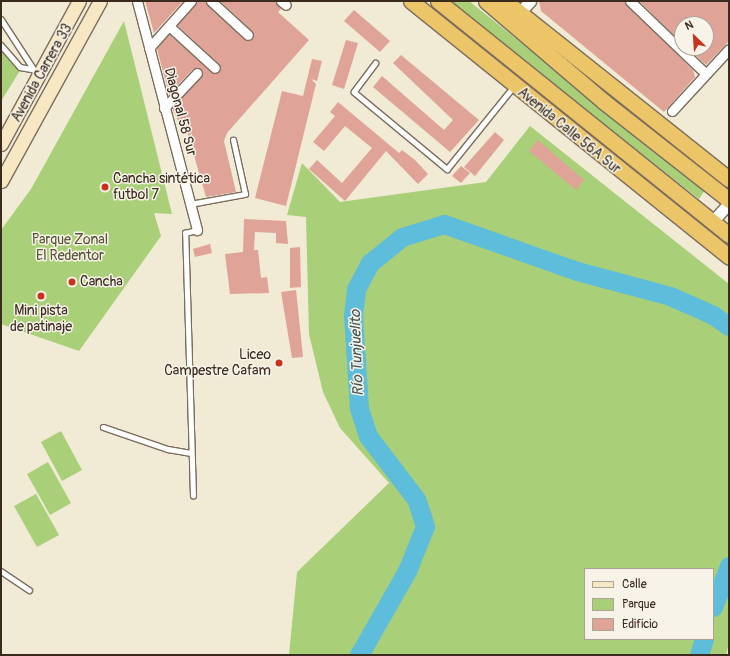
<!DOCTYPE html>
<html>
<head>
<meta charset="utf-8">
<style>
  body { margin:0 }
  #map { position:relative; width:730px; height:656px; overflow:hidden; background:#f1ead4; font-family:Pangolin,sans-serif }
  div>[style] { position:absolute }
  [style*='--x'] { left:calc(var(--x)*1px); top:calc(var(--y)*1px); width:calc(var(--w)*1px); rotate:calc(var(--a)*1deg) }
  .green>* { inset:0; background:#a9cf79 }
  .river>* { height:19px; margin:-9.5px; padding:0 9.5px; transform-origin:9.5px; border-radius:9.5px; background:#5dbddb }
  .building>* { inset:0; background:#dfa398 }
  .roads { filter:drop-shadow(1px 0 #7b6d5e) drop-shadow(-1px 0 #7b6d5e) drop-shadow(0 1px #7b6d5e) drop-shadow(0 -1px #7b6d5e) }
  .service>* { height:4.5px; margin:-2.25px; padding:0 2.25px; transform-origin:2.25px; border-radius:2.25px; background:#fff }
  .minor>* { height:9px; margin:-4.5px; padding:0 4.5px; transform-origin:4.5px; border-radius:4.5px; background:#fff }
  .tertiary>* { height:11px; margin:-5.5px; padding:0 5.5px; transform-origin:5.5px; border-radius:5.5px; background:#fff }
  .secondary>* { height:13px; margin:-6.5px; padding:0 6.5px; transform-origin:6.5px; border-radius:6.5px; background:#f7e8c3 }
  .trunk>* { height:15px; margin:-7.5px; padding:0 7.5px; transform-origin:7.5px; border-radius:7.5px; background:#ecc569 }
  .dots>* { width:11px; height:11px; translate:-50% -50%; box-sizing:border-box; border:2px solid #f7f3e8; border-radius:50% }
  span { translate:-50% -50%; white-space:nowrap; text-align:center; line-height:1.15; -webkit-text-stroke:3px #f7f3e8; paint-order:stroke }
  .street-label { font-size:14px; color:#3b2a1e }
  .poi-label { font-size:14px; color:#3b2a1e }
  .left { translate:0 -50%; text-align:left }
  .right { translate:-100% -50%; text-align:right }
  .park-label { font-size:14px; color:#565335 }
  .water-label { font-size:15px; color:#455657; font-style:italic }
  .frame { position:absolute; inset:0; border:2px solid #3b2a1e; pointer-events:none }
  .legend { position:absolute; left:584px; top:568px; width:130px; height:72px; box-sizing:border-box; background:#f7f3e8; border:1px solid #aca397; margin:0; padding:5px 7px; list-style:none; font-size:12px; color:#3b2a1e }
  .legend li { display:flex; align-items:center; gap:8px; height:20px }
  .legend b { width:20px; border:1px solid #aca397 }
  .north { position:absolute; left:674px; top:16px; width:40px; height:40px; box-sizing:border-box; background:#f7f3e8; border:1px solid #aca397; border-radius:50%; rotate:335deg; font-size:11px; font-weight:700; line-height:16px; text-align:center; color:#3b2a1e }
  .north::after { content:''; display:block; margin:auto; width:14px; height:18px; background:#c8321e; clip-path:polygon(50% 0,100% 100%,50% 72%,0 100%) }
</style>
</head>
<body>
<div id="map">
  <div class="green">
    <i style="clip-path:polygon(447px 1px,469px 1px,705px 190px,699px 199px)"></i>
    <i style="clip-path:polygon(124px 21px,172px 214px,154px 213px,161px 236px,79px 351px,1px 324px,1px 230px,31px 189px)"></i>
    <i style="clip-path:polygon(1px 41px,23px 66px,1px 101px)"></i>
    <i style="clip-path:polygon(evenodd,530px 126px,729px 284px,729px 643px,726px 655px,289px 655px,297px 572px,389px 483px,340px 428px,323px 392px,309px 334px,306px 217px,287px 215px,302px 163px,340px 202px,486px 182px,530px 126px,585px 569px,713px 569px,713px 639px,585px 639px,585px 569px)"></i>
    <i style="clip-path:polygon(61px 431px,82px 470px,62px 481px,41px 442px)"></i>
    <i style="clip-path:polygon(48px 462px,71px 503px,50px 515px,27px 474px)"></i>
    <i style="clip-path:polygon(36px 494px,59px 535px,37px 547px,14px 506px)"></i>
  </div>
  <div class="river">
    <i style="--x:713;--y:607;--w:44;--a:-68.7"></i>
    <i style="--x:359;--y:655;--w:97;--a:-60.3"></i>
    <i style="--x:407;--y:571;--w:48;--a:-68.2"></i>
    <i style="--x:425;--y:526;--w:28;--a:-108"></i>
    <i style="--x:416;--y:499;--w:79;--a:-127.3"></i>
    <i style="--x:368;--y:436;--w:29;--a:-108"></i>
    <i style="--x:359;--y:408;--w:93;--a:-93.7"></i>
    <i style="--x:353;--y:315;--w:26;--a:-83"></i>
    <i style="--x:356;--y:289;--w:30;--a:-62"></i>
    <i style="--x:370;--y:263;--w:41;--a:-39.1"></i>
    <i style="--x:402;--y:237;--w:44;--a:-17.2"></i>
    <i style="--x:444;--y:224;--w:141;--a:19.5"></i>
    <i style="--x:577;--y:271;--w:96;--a:15"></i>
    <i style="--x:670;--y:296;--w:47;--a:23.8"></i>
    <i style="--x:713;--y:315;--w:19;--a:35"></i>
    <i style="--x:699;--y:655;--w:17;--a:-73"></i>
  </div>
  <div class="building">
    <i style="clip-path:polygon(145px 1px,183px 1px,154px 33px)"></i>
    <i style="clip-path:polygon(197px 1px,205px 1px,247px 41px,253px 39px,252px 31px,220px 1px,275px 1px,281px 9px,278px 12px,309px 40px,227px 133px,224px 141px,236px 192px,206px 197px,184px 121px,180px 125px,172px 108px,201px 77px,203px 71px,193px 69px,169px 94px,157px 49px,169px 34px,211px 72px,220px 72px,219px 64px,177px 25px)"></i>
    <i style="clip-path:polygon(539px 1px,624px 1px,693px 70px,695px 77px,664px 112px,541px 11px)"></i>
    <i style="clip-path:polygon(639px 1px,729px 1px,729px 41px,706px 65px,688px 48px,706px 48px,706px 24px,682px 24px,682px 43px)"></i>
    <i style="clip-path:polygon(354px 10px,390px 41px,380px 52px,344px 21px)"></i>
    <i style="clip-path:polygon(346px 40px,358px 43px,344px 89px,332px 85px)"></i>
    <i style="clip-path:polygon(401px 55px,479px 120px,450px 152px,373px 87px,382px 76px,444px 130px,453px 120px,393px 63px)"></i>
    <i style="clip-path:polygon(312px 59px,322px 61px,317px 81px,311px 79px,316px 84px,286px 206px,255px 198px,282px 91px,303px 96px)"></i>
    <i style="clip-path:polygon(338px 102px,399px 153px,402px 150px,415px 160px,428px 174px,418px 184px,386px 151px,345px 201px,309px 169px,317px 160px,342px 183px,372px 148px,345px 126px,324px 151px,313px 142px,335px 116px,330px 112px)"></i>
    <i style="clip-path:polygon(495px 132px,504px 140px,475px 176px,464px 167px)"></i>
    <i style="clip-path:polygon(538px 140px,584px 180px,576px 190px,529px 151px)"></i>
    <i style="clip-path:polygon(461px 166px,470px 173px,461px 183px,452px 176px)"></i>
    <i style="clip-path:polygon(244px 219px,286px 221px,288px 244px,276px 243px,276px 233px,255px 232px,254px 250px,258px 250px,261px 278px,267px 277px,269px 293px,230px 294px,225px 254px,243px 252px)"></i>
    <i style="clip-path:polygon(210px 244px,212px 253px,195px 257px,193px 249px)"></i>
    <i style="clip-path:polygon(300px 247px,301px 287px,290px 288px,290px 248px)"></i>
    <i style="clip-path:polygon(296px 290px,303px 357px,292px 358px,281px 292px)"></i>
  </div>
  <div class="roads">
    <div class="service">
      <i style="--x:1;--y:19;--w:66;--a:56.8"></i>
      <i style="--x:1;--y:45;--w:29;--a:49"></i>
      <i style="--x:20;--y:67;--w:11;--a:10"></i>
      <i style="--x:376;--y:63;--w:36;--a:127"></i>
      <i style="--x:354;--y:92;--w:121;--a:39.6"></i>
      <i style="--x:447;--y:169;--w:107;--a:-51.1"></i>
      <i style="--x:190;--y:204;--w:56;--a:-10.3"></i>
      <i style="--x:245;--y:194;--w:55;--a:-102.5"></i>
      <i style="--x:103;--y:427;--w:69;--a:18.7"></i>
      <i style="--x:168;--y:449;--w:23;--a:10"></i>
      <i style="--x:193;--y:496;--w:263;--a:-91.7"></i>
      <i style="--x:185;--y:233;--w:12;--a:-14"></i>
      <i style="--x:1;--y:571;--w:34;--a:34"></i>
    </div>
    <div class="minor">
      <i style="--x:137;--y:1;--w:237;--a:75.3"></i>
      <i style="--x:211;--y:1;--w:50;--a:42.6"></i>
      <i style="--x:281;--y:1;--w:6;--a:39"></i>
      <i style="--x:630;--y:1;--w:105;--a:43.8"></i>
      <i style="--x:169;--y:26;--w:62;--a:42.4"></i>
      <i style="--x:149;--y:48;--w:63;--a:-48.2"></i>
      <i style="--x:164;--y:108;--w:48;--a:-46.7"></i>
      <i style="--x:672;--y:111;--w:84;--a:-47.4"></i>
    </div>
    <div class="tertiary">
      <i style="--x:519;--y:13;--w:16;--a:-47"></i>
      <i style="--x:712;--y:222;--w:25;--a:-48"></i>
    </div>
    <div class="secondary">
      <i style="--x:1;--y:144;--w:163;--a:-61.4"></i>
      <i style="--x:1;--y:181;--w:205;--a:-61.2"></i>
    </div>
    <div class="trunk">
      <i style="--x:411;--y:1;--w:408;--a:38.8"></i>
      <i style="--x:438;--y:1;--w:373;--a:38.8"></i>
      <i style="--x:486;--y:1;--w:154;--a:40.5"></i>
      <i style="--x:603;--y:101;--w:160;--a:38.2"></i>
      <i style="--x:505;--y:1;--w:286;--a:38.5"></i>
    </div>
  </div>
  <div class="dots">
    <i style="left:105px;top:187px;background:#c8321e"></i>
    <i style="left:72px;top:282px;background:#c8321e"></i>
    <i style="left:41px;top:296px;background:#c8321e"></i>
    <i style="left:279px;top:363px;background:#c8321e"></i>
  </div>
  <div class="street-label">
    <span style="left:42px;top:73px;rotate:-61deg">Avenida Carrera 33</span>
    <span style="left:180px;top:112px;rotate:75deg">Diagonal 58 Sur</span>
    <span style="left:569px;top:131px;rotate:39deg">Avenida Calle 56A Sur</span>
  </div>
  <div class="poi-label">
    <span class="left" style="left:113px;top:187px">Cancha sintética<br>futbol 7</span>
    <span class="left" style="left:80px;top:282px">Cancha</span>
    <span style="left:41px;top:319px">Mini pista<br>de patinaje</span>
    <span class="right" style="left:271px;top:363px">Liceo<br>Campestre Cafam</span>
  </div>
  <div class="park-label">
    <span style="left:70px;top:248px">Parque Zonal<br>El Redentor</span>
  </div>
  <div class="water-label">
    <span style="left:357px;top:353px;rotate:-92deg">Río Tunjuelito</span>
  </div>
  <div class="frame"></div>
  <ul class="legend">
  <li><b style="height:5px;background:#f7e8c3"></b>Calle</li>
  <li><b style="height:11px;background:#a9cf79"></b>Parque</li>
  <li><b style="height:11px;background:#dfa398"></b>Edificio</li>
  </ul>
  <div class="north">N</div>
</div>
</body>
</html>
